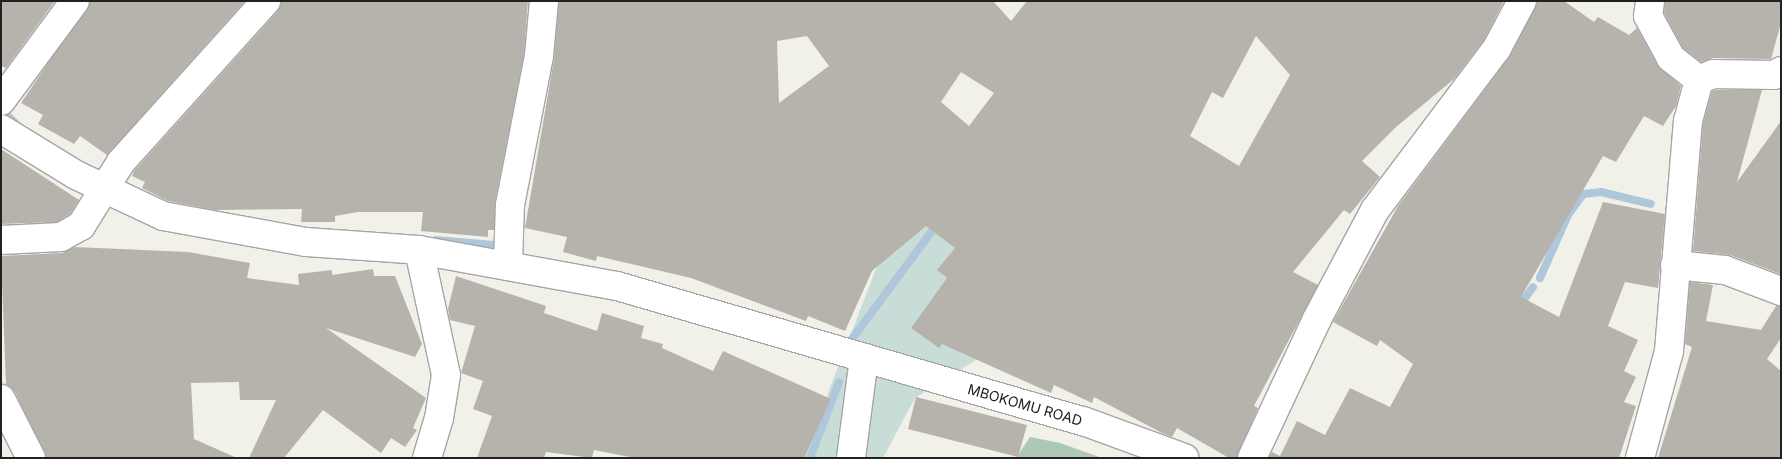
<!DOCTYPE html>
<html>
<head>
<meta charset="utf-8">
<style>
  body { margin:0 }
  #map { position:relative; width:1782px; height:459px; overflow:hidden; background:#f1f0e9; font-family:Inter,sans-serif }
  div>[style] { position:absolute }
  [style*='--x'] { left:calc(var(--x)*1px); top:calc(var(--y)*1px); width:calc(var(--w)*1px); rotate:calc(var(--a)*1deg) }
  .wetland>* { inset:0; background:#c8ddd8 }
  .cemetery>* { inset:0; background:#acc8b6 }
  .stream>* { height:8px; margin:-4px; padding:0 4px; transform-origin:4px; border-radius:4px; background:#aec7da }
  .building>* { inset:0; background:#b6b3ac }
  .roads { filter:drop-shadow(1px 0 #a5a5a5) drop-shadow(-1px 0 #a5a5a5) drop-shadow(0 1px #a5a5a5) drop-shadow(0 -1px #a5a5a5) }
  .minor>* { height:28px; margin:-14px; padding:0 14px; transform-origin:14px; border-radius:14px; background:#fff }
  span { translate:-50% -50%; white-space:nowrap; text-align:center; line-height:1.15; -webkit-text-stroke:5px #fff; paint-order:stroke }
  .street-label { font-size:14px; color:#212121 }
  .frame { position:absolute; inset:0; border:2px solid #212121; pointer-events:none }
</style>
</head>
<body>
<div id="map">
  <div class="wetland">
    <i style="clip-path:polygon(1075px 1px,990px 351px,915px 398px,883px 458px,803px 458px,896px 217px)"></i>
  </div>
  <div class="cemetery">
    <i style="clip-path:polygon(1030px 437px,1060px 443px,1102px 458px,1016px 458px)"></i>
  </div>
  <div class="stream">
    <i style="--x:1;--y:109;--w:28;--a:45"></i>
    <i style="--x:436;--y:240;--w:58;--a:4.9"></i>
    <i style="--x:1540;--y:278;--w:69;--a:-66"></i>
    <i style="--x:1568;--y:215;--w:26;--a:-54"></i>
    <i style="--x:1583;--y:194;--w:18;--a:-6"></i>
    <i style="--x:1601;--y:192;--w:51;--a:13.5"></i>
    <i style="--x:1520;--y:305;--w:22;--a:-54"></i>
    <i style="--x:852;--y:339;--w:143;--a:-53.5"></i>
    <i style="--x:810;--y:458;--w:81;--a:-69.1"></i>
  </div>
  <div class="building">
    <i style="clip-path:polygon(1px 1px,55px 1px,6px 68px,1px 66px)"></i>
    <i style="clip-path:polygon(90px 1px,245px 1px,107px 155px,80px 136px,74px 144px,38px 124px,43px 115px,21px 103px)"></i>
    <i style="clip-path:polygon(281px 1px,528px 1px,524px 54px,495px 202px,494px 230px,488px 230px,488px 237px,421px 231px,423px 212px,358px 212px,335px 216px,335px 222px,301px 222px,302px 209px,215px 210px,168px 201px,142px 188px,145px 182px,132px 176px,134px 171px,278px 11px)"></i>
    <i style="clip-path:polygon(evenodd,559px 1px,993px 1px,1011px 21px,1027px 1px,1504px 1px,1484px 40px,1454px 79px,1396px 127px,1362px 161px,1380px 177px,1350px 214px,1344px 210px,1293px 272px,1318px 285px,1254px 406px,1258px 408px,1237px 458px,1229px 458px,1177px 428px,1172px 437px,1162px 433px,1094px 397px,1092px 403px,1054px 385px,1051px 393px,942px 344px,939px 348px,911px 328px,947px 278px,937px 270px,955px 248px,926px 226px,872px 271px,845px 331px,808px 316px,806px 321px,691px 278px,597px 256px,596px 261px,563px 252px,567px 237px,525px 228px,554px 59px,559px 1px,807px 36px,829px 66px,779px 103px,777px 41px,807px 36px,559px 1px,1256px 36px,1290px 75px,1239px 166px,1190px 136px,1212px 92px,1223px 98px,1256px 36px,559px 1px,961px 72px,994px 93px,969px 126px,941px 102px,961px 72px)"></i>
    <i style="clip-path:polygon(1538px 1px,1564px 1px,1594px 22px,1598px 17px,1629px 35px,1637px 28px,1658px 66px,1681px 86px,1676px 106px,1663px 126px,1644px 116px,1616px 162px,1603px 156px,1521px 297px,1559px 317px,1603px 202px,1665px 214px,1658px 288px,1625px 282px,1608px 326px,1638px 340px,1624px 371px,1636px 377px,1624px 402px,1636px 406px,1619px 458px,1269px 458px,1272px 452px,1280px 456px,1297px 421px,1325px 435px,1350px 388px,1390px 407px,1413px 364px,1380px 340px,1377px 346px,1333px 322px,1398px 206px,1509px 57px)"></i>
    <i style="clip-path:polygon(1665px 1px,1781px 1px,1781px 23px,1771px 59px,1713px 58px,1701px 62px,1683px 48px,1664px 13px)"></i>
    <i style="clip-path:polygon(1716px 90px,1762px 90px,1737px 182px,1781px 121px,1781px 274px,1730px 255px,1693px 251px,1703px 124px,1712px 91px)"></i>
    <i style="clip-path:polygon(1px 149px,79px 200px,70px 214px,57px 222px,1px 224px)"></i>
    <i style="clip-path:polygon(75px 247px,188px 252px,250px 263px,247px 278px,299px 285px,298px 274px,332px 270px,332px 275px,373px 269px,374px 276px,395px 276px,422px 344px,415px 357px,326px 328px,426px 398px,413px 428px,417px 430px,405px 447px,391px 438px,381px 453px,323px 410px,284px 458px,249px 458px,276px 400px,240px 400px,239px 382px,191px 383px,194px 439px,237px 458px,46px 458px,15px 392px,6px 385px,1px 256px,62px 253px)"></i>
    <i style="clip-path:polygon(456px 276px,546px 306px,544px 313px,597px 331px,602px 313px,644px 326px,641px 338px,663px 344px,662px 348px,713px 371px,723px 351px,831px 399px,804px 458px,635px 458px,594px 450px,592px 458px,546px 452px,544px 458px,477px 458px,492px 416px,473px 409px,483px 381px,461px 373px,475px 326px,450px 320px,448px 309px)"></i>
    <i style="clip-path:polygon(1690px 282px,1713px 285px,1706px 321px,1761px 330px,1776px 306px,1781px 306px,1781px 338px,1767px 359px,1781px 371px,1781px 458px,1658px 458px,1692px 347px,1685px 344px)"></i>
    <i style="clip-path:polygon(916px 397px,1027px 425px,1018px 457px,908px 429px)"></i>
  </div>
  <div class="roads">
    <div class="minor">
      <i style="--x:1699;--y:80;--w:15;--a:-23"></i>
      <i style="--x:1713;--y:74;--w:61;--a:0.9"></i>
      <i style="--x:1774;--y:75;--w:8;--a:-30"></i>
      <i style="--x:1;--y:101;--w:124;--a:-53.5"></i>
      <i style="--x:1;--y:129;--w:88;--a:31.5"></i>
      <i style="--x:76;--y:175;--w:96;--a:25.2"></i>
      <i style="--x:163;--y:216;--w:145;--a:10.3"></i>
      <i style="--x:306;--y:242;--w:113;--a:4"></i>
      <i style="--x:419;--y:250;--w:201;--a:10.3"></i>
      <i style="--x:617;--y:286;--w:485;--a:16.2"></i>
      <i style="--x:1083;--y:421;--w:108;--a:20.1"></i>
      <i style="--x:1;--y:240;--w:60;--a:-2.9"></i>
      <i style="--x:61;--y:237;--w:23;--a:-29"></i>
      <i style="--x:81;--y:226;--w:75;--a:-58"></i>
      <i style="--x:121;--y:162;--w:217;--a:-48"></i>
      <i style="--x:419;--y:250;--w:128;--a:77.8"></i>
      <i style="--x:446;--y:375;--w:44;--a:99.2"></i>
      <i style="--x:439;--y:418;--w:42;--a:106.7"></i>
      <i style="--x:508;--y:264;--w:59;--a:-88.1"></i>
      <i style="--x:510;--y:205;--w:152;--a:-79"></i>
      <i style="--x:539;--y:56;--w:55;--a:-84.8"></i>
      <i style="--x:1675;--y:265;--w:50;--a:5.7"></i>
      <i style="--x:1725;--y:270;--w:60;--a:20.6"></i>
      <i style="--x:1;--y:399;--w:66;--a:63"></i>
      <i style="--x:851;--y:458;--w:101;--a:-82.6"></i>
      <i style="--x:1252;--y:458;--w:153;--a:-64.9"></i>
      <i style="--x:1317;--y:319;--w:123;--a:-62"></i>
      <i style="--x:1375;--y:210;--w:203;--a:-53"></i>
      <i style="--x:1497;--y:48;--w:53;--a:-62"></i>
      <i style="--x:1640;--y:458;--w:111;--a:-74.8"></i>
      <i style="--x:1669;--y:351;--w:231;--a:-85.3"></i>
      <i style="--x:1688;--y:121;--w:42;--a:-75"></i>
      <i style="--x:1699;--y:80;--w:36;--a:-142"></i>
      <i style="--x:1671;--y:58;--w:48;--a:-118.7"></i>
      <i style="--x:1648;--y:16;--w:15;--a:-82"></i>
    </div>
  </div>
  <div class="street-label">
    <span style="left:1025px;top:405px;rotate:16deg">MBOKOMU ROAD</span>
  </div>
  <div class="frame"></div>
</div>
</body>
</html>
